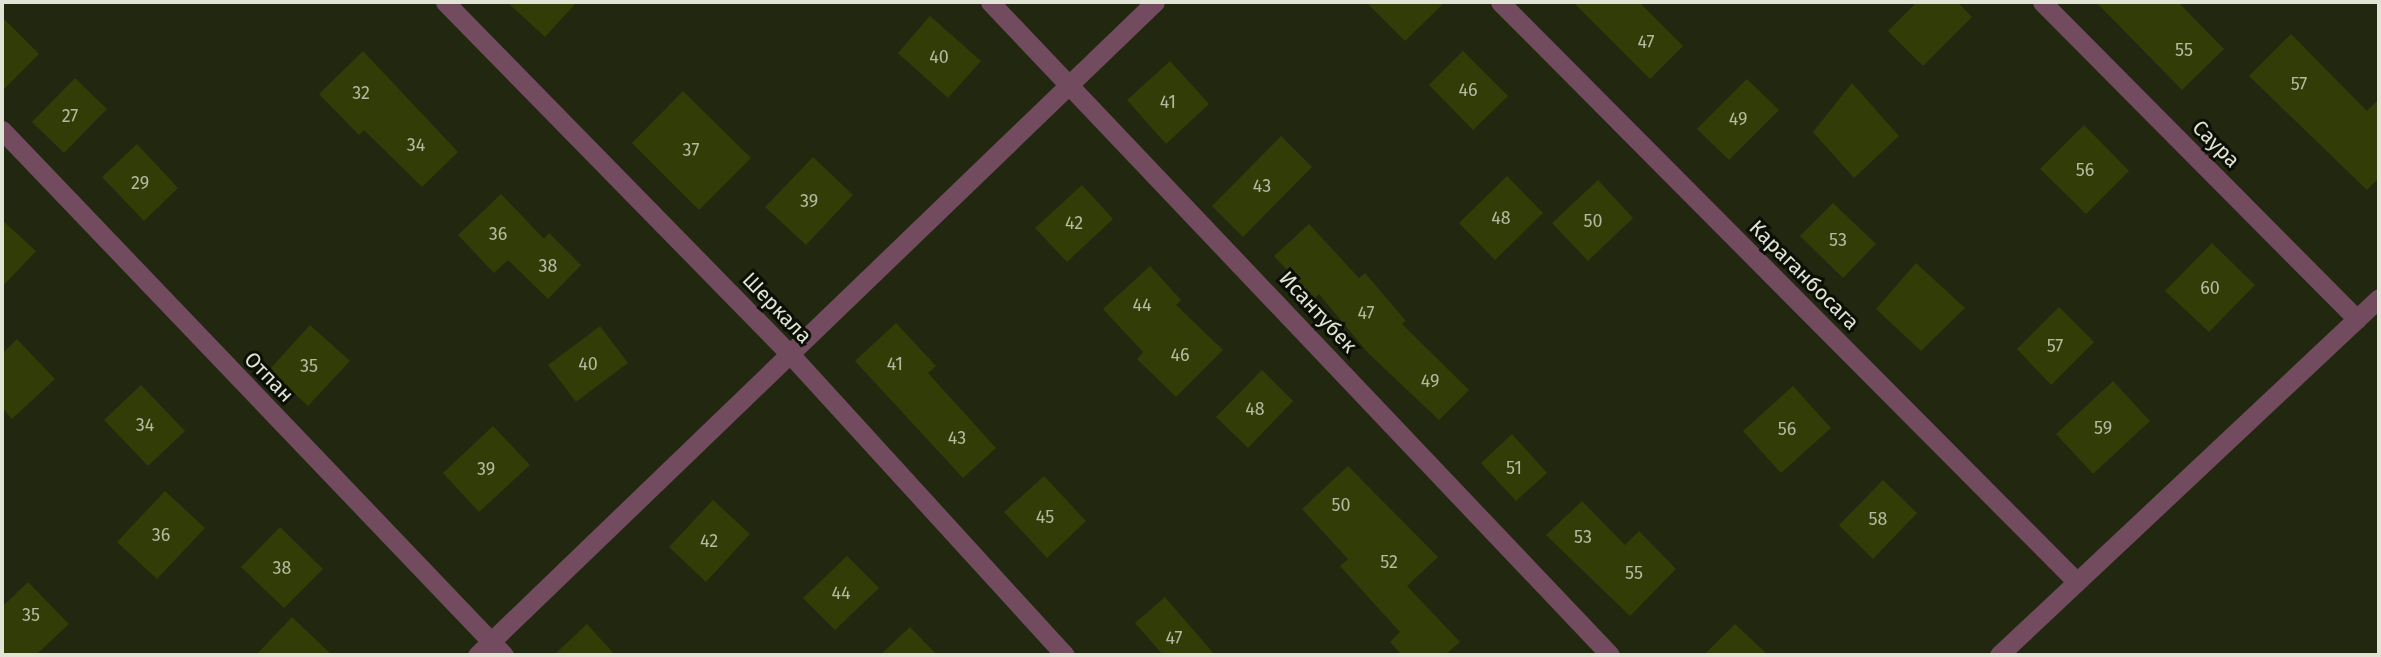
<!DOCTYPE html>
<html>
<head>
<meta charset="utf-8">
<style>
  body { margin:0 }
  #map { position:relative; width:2381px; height:657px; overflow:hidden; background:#222710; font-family:"Fira Sans",sans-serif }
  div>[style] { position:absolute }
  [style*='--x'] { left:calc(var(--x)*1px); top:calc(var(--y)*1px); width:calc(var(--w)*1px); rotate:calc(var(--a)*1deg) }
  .building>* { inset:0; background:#323c06 }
  .minor>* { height:19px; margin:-9.5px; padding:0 9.5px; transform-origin:9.5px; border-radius:9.5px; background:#724b5f }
  .tertiary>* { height:19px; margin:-9.5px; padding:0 9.5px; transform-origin:9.5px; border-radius:9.5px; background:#724b5f }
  span { translate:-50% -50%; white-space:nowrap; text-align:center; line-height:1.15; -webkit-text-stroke:6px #0c0f06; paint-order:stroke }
  .number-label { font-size:18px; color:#b4baa1 }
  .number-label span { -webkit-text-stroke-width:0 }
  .street-label { font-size:21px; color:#e0e4d5 }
  .frame { position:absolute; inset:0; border:4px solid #e0e4d5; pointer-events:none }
</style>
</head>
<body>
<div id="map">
  <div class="building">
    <i style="clip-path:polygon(507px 2px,577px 2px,545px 37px)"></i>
    <i style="clip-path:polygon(1366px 2px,1445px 2px,1405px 41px)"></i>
    <i style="clip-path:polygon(1573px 2px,1639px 2px,1683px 46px,1650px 79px)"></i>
    <i style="clip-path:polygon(1917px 2px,1957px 2px,1972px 17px,1923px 66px,1888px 31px)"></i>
    <i style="clip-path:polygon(2096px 2px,2178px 2px,2224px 49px,2182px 90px)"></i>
    <i style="clip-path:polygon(930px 16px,981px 61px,948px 98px,898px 53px)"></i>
    <i style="clip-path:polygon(2px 17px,39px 54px,2px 91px)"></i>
    <i style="clip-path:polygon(2291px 34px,2367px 111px,2379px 99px,2379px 178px,2367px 190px,2249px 76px)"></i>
    <i style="clip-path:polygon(363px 51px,458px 152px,422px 187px,364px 130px,359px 135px,319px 94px)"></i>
    <i style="clip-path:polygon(1463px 51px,1508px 96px,1473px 130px,1429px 85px)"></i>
    <i style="clip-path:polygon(1170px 61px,1209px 104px,1166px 144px,1127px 100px)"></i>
    <i style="clip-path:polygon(75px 78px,107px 109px,64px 153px,32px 122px)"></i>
    <i style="clip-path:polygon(1747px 79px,1779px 110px,1729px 160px,1697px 129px)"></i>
    <i style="clip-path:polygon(1852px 83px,1899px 136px,1854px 178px,1813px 132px)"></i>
    <i style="clip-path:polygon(683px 91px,751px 158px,699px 210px,632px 143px)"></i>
    <i style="clip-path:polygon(2084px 125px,2129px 171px,2086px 214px,2040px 169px)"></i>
    <i style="clip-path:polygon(1281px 136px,1312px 167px,1243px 237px,1212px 206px)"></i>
    <i style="clip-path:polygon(137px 144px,178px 188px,144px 221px,102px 177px)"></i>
    <i style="clip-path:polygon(813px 157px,853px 195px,806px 245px,765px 207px)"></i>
    <i style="clip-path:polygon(1507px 176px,1543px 213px,1495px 260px,1459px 223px)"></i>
    <i style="clip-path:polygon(1598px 180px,1633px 218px,1588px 261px,1552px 223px)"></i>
    <i style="clip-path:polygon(1082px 185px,1113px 219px,1067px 262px,1035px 228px)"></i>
    <i style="clip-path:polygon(501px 194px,544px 239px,549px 233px,581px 265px,548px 299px,508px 260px,494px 273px,458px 235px)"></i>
    <i style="clip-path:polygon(1833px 203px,1876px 244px,1843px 278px,1800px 236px)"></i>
    <i style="clip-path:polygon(2px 220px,36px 251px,2px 287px)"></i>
    <i style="clip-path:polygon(1309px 224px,1359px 278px,1365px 273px,1406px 321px,1402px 324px,1469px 390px,1439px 420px,1368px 353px,1319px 294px,1314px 299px,1274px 256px)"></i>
    <i style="clip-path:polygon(2212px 243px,2255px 285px,2209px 332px,2165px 291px)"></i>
    <i style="clip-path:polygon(1916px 263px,1965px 308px,1921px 351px,1876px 309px)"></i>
    <i style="clip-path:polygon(1150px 266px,1181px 300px,1176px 305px,1223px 350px,1176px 397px,1137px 359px,1143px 352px,1103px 309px)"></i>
    <i style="clip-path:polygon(2059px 307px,2094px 342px,2051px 385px,2017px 349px)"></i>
    <i style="clip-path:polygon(896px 323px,936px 366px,928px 373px,996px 448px,963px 478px,855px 361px)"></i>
    <i style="clip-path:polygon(310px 325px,350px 361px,308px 406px,269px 370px)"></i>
    <i style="clip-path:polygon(600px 326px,628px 363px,576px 402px,548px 365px)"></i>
    <i style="clip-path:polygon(17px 339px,55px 379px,12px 419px,2px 408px,2px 354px)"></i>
    <i style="clip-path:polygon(1262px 370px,1293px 401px,1248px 448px,1216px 417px)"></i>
    <i style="clip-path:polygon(2113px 381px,2150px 421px,2093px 474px,2056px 434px)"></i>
    <i style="clip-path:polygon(141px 385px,185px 431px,148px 466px,104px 420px)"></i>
    <i style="clip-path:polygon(1793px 386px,1831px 428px,1781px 473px,1743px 431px)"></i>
    <i style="clip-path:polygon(493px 426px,530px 465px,479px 512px,443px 473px)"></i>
    <i style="clip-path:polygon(1512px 434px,1547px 473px,1516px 501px,1481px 463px)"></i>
    <i style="clip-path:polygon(1348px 466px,1438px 557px,1407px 586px,1460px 642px,1445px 655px,1402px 655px,1390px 642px,1400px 632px,1340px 566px,1348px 559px,1302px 509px)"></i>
    <i style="clip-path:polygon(1044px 476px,1086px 521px,1047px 558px,1004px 512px)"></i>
    <i style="clip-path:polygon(1883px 480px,1917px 513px,1873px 559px,1839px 525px)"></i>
    <i style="clip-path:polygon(165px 491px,205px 528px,157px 579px,117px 542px)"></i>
    <i style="clip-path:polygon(713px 500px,750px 534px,706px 582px,669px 547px)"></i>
    <i style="clip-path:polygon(1582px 501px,1625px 545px,1639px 531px,1676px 569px,1630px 616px,1546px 535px)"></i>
    <i style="clip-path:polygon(280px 527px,323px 569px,284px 608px,241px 567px)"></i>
    <i style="clip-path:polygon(847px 556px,879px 588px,835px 630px,803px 598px)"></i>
    <i style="clip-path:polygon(28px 582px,69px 624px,36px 655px,2px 655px,2px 607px)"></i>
    <i style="clip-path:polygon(1165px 597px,1215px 655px,1163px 655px,1135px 623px)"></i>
    <i style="clip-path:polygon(292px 617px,332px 655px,256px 655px)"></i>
    <i style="clip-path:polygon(587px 624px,615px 655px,554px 655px)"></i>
    <i style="clip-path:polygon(1735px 624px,1768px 655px,1704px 655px)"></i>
    <i style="clip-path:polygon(910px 627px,937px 655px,880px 655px)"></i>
  </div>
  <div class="minor">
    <i style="--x:990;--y:2;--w:900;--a:46.48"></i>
    <i style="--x:1500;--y:2;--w:817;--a:45.15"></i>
    <i style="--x:2042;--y:2;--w:447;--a:45.2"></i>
    <i style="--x:2;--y:130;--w:726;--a:46.28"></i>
    <i style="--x:477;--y:655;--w:941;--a:-43.92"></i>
    <i style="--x:1999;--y:655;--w:521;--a:-43.21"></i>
  </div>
  <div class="tertiary">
    <i style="--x:445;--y:2;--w:491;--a:45.6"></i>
    <i style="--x:789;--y:353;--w:409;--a:47.6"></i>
  </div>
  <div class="number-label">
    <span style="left:1646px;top:42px">47</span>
    <span style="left:2184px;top:50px">55</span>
    <span style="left:939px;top:57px">40</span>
    <span style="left:2299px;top:84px">57</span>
    <span style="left:1468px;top:90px">46</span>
    <span style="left:361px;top:93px">32</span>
    <span style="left:1168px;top:102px">41</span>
    <span style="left:70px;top:116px">27</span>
    <span style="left:1738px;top:119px">49</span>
    <span style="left:416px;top:145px">34</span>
    <span style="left:691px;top:150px">37</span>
    <span style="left:2085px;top:170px">56</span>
    <span style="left:140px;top:183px">29</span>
    <span style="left:1262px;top:186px">43</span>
    <span style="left:809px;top:201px">39</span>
    <span style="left:1501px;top:218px">48</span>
    <span style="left:1593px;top:221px">50</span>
    <span style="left:1074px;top:223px">42</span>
    <span style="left:498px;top:234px">36</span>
    <span style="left:1838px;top:240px">53</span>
    <span style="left:548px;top:266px">38</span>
    <span style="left:2210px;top:288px">60</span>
    <span style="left:1142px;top:305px">44</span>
    <span style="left:1366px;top:313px">47</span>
    <span style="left:2055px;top:346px">57</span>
    <span style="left:1180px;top:355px">46</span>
    <span style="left:588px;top:364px">40</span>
    <span style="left:895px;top:364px">41</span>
    <span style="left:309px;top:366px">35</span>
    <span style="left:1430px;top:381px">49</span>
    <span style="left:1255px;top:409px">48</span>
    <span style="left:145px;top:425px">34</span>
    <span style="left:2103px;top:428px">59</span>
    <span style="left:1787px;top:429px">56</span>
    <span style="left:957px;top:438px">43</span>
    <span style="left:1514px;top:468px">51</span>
    <span style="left:486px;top:469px">39</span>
    <span style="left:1341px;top:505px">50</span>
    <span style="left:1045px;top:517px">45</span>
    <span style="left:1878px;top:519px">58</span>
    <span style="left:161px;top:535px">36</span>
    <span style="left:1583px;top:537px">53</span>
    <span style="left:709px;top:541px">42</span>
    <span style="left:1389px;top:562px">52</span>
    <span style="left:282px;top:568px">38</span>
    <span style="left:1634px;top:573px">55</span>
    <span style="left:841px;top:593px">44</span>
    <span style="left:31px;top:615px">35</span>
    <span style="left:1174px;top:638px">47</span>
  </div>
  <div class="street-label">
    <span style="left:2216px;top:144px;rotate:45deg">Саура</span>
    <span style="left:1804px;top:275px;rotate:45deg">Караганбосага</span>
    <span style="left:777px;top:308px;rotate:46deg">Шеркала</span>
    <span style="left:1318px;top:312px;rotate:47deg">Исантубек</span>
    <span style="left:269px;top:377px;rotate:46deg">Отпан</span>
  </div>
  <div class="frame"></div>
</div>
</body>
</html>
